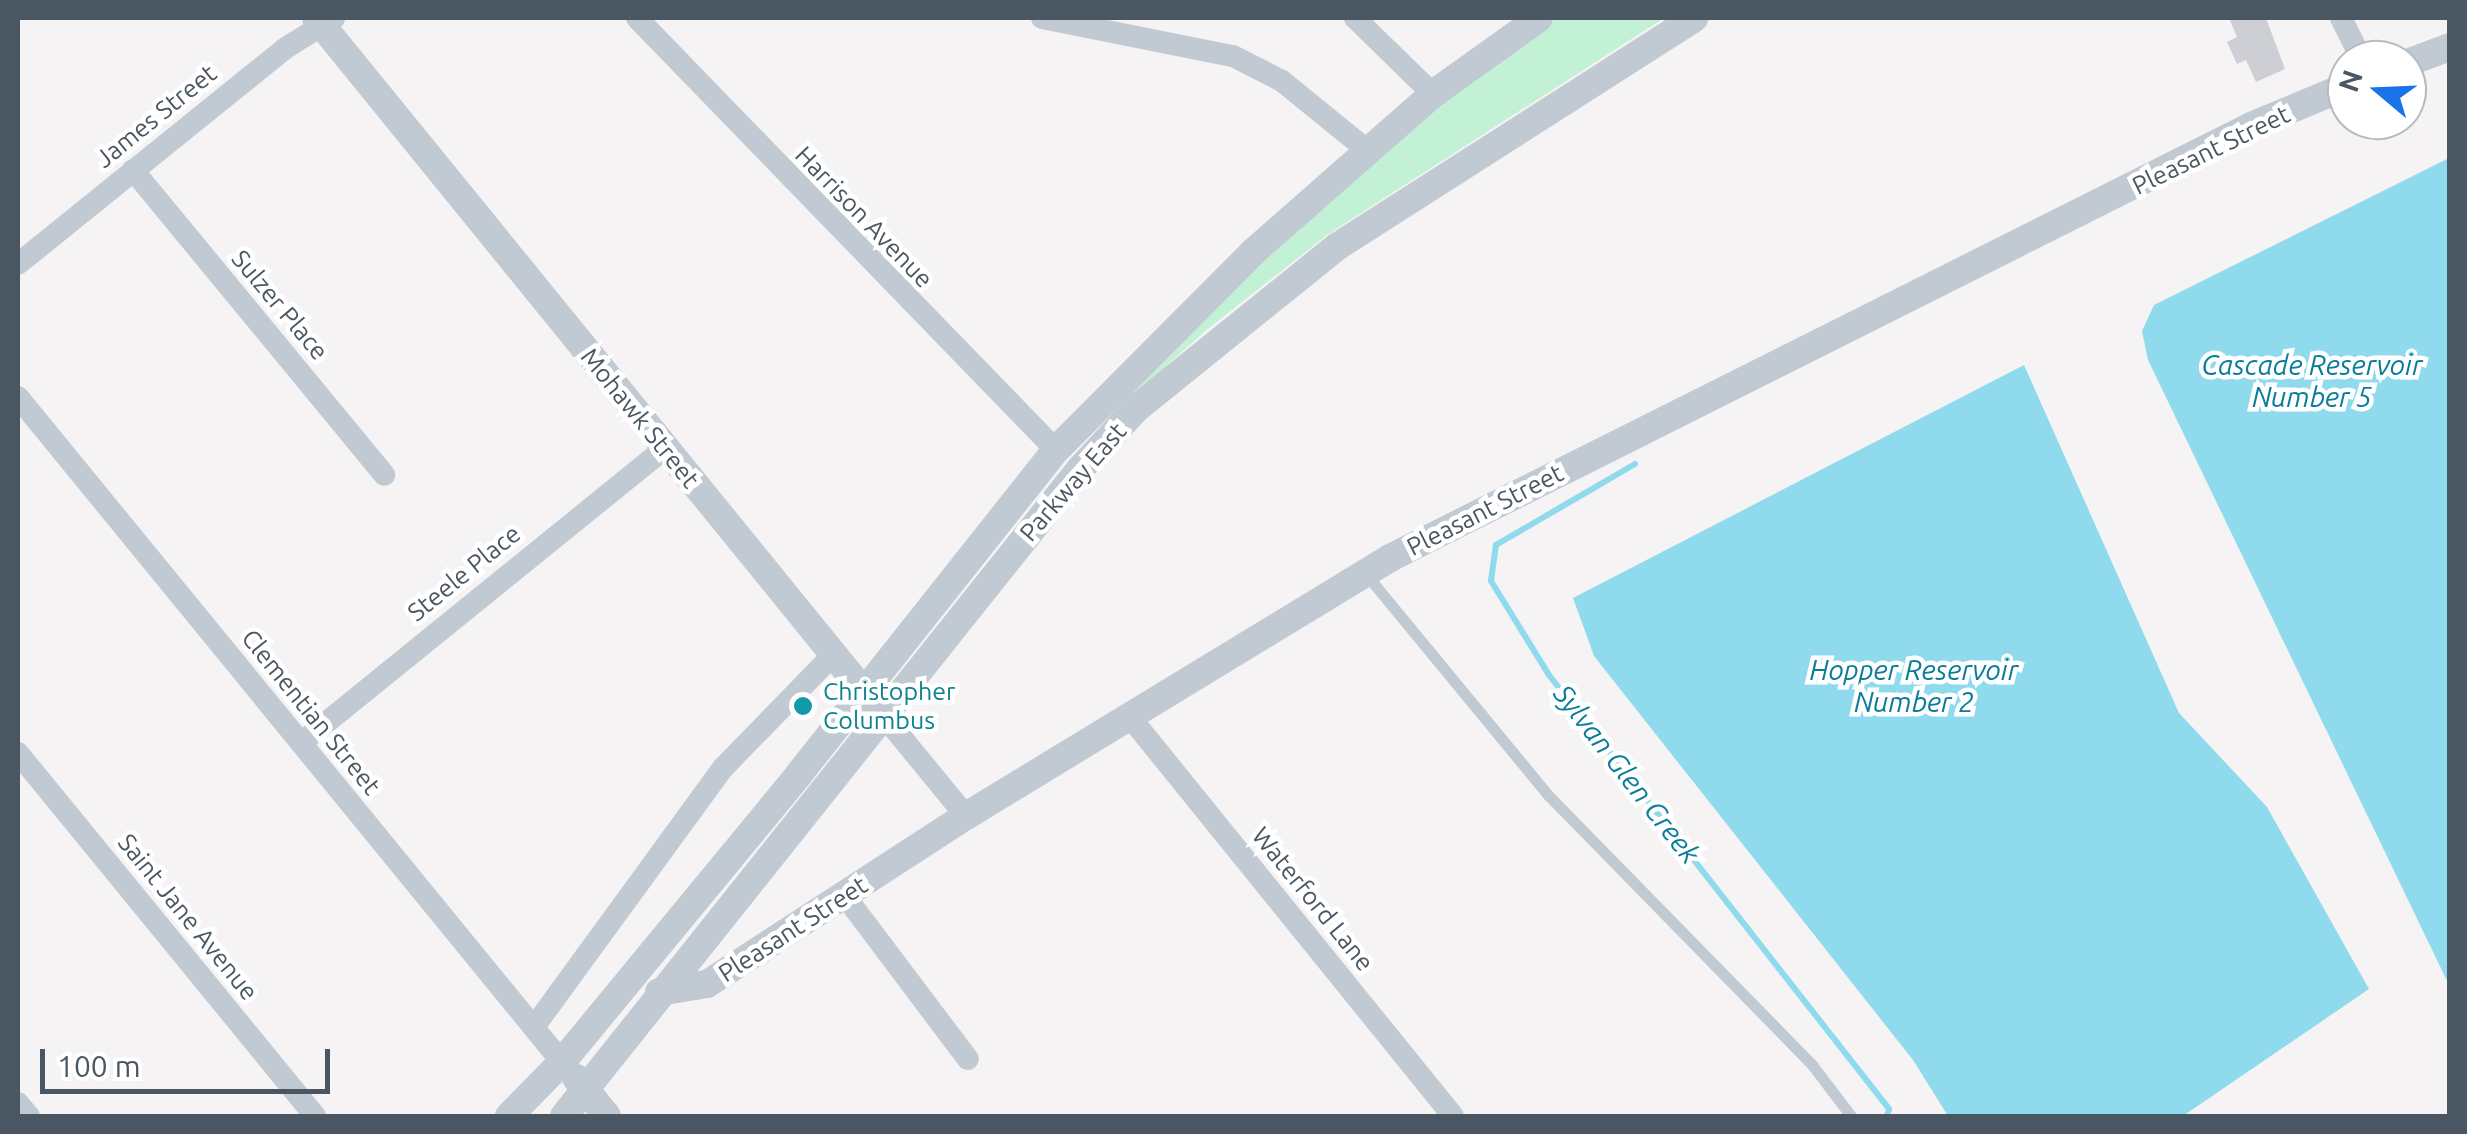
<!DOCTYPE html>
<html>
<head>
<meta charset="utf-8">
<style>
  body { margin:0 }
  #map { position:relative; width:2467px; height:1134px; overflow:hidden; background:#f5f3f3; font-family:Ubuntu,sans-serif }
  div>[style] { position:absolute }
  [style*='--x'] { left:calc(var(--x)*1px); top:calc(var(--y)*1px); width:calc(var(--w)*1px); rotate:calc(var(--a)*1deg) }
  .green>* { inset:0; background:#c3f1d5 }
  .water>* { inset:0; background:#90daee }
  .stream>* { height:6px; margin:-3px; padding:0 3px; transform-origin:3px; border-radius:3px; background:#90daee }
  .building>* { inset:0; background:#cdcfd5 }
  .service>* { height:11px; margin:-5.5px; padding:0 5.5px; transform-origin:5.5px; border-radius:5.5px; background:#c1cad2 }
  .minor>* { height:22px; margin:-11px; padding:0 11px; transform-origin:11px; border-radius:11px; background:#c1cad2 }
  .tertiary>* { height:28px; margin:-14px; padding:0 14px; transform-origin:14px; border-radius:14px; background:#c1cad2 }
  .dots>* { width:28px; height:28px; translate:-50% -50%; box-sizing:border-box; border:5px solid #fff; border-radius:50% }
  span { translate:-50% -50%; white-space:nowrap; text-align:center; line-height:1.15; -webkit-text-stroke:9px #fff; paint-order:stroke }
  .street-label { font-size:25px; color:#4a5661 }
  .culture-label { font-size:25px; color:#0d838f }
  .left { translate:0 -50%; text-align:left }
  .water-label { font-size:28px; color:#0c7c9b; font-style:italic }
  .frame { position:absolute; inset:0; border:20px solid #4a5661; pointer-events:none }
  .north { position:absolute; left:2327px; top:40px; width:100px; height:100px; box-sizing:border-box; background:#fff; border:2px solid #b7bbc0; border-radius:50%; rotate:289deg; font-size:28px; font-weight:700; line-height:40px; text-align:center; color:#4a5661 }
  .north::after { content:''; display:block; margin:auto; width:35px; height:45px; background:#1a73e8; clip-path:polygon(50% 0,100% 100%,50% 72%,0 100%) }
  .scale { position:absolute; left:40px; top:1049px; width:290px; height:45px; box-sizing:border-box; border:5px solid #4a5661; border-top:0; padding-left:12px; font-size:30px; line-height:35px; white-space:nowrap; color:#4a5661; -webkit-text-stroke:8px #fff; paint-order:stroke }
</style>
</head>
<body>
<div id="map">
  <div class="green">
    <i style="clip-path:polygon(1555px 18px,1664px 18px,1327px 235px,1204px 332px,1080px 443px,1206px 313px,1463px 82px)"></i>
  </div>
  <div class="water">
    <i style="clip-path:polygon(2449px 158px,2449px 985px,2148px 360px,2142px 331px,2154px 305px)"></i>
    <i style="clip-path:polygon(2024px 365px,2179px 713px,2267px 807px,2369px 989px,2183px 1116px,1948px 1116px,1913px 1060px,1594px 656px,1573px 598px)"></i>
  </div>
  <div class="stream">
    <i style="--x:1635;--y:464;--w:161;--a:149.8"></i>
    <i style="--x:1496;--y:545;--w:36;--a:98"></i>
    <i style="--x:1491;--y:581;--w:110;--a:58.3"></i>
    <i style="--x:1549;--y:675;--w:551;--a:51.92"></i>
    <i style="--x:1889;--y:1109;--w:7;--a:106"></i>
  </div>
  <div class="building">
    <i style="clip-path:polygon(2229px 18px,2266px 18px,2285px 69px,2256px 82px,2246px 60px,2237px 64px,2227px 42px,2237px 37px)"></i>
  </div>
  <div class="service">
    <i style="--x:1365;--y:573;--w:289;--a:50.5"></i>
    <i style="--x:1549;--y:796;--w:378;--a:45.6"></i>
    <i style="--x:1813;--y:1066;--w:63;--a:52.8"></i>
  </div>
  <div class="minor">
    <i style="--x:637;--y:18;--w:602;--a:45.88"></i>
    <i style="--x:1042;--y:18;--w:195;--a:11.3"></i>
    <i style="--x:1233;--y:56;--w:55;--a:27"></i>
    <i style="--x:1282;--y:81;--w:109;--a:39.1"></i>
    <i style="--x:1355;--y:18;--w:109;--a:44.3"></i>
    <i style="--x:2341;--y:18;--w:47;--a:63.4"></i>
    <i style="--x:133;--y:170;--w:395;--a:50.5"></i>
    <i style="--x:18;--y:264;--w:342;--a:-38.9"></i>
    <i style="--x:284;--y:49;--w:59;--a:-31.8"></i>
    <i style="--x:18;--y:397;--w:859;--a:50.72"></i>
    <i style="--x:883;--y:715;--w:131;--a:50.6"></i>
    <i style="--x:1130;--y:717;--w:513;--a:51.01"></i>
    <i style="--x:301;--y:743;--w:467;--a:-39"></i>
    <i style="--x:18;--y:753;--w:469;--a:50.7"></i>
    <i style="--x:845;--y:896;--w:204;--a:53"></i>
    <i style="--x:534;--y:1027;--w:321;--a:-53.9"></i>
    <i style="--x:723;--y:768;--w:158;--a:-45.8"></i>
    <i style="--x:18;--y:1103;--w:17;--a:50"></i>
  </div>
  <div class="tertiary">
    <i style="--x:316;--y:18;--w:883;--a:50.88"></i>
    <i style="--x:2407;--y:63;--w:46;--a:-20.4"></i>
    <i style="--x:659;--y:992;--w:49;--a:-9.5"></i>
    <i style="--x:707;--y:984;--w:309;--a:-33"></i>
    <i style="--x:966;--y:816;--w:496;--a:-31.3"></i>
    <i style="--x:1390;--y:558;--w:963;--a:-26.64"></i>
    <i style="--x:2251;--y:126;--w:104;--a:-22.6"></i>
    <i style="--x:576;--y:1078;--w:49;--a:50.8"></i>
    <i style="--x:509;--y:1116;--w:76;--a:-45.5"></i>
    <i style="--x:562;--y:1062;--w:373;--a:-50.5"></i>
    <i style="--x:799;--y:774;--w:414;--a:-51.6"></i>
    <i style="--x:1056;--y:450;--w:278;--a:-45.1"></i>
    <i style="--x:1252;--y:253;--w:241;--a:-41.3"></i>
    <i style="--x:1433;--y:94;--w:130;--a:-35.6"></i>
    <i style="--x:564;--y:1116;--w:829;--a:-51.42"></i>
    <i style="--x:1081;--y:468;--w:82;--a:-47"></i>
    <i style="--x:1137;--y:408;--w:258;--a:-38.9"></i>
    <i style="--x:1338;--y:246;--w:423;--a:-32.6"></i>
  </div>
  <div class="dots">
    <i style="left:803px;top:706px;background:#0f9aa8"></i>
  </div>
  <div class="street-label">
    <span style="left:156px;top:116px;rotate:-39deg">James Street</span>
    <span style="left:2211px;top:150px;rotate:-26deg">Pleasant Street</span>
    <span style="left:864px;top:217px;rotate:46deg">Harrison Avenue</span>
    <span style="left:280px;top:305px;rotate:50deg">Sulzer Place</span>
    <span style="left:640px;top:418px;rotate:51deg">Mohawk Street</span>
    <span style="left:1073px;top:482px;rotate:-49deg">Parkway East</span>
    <span style="left:1485px;top:510px;rotate:-27deg">Pleasant Street</span>
    <span style="left:464px;top:573px;rotate:-39deg">Steele Place</span>
    <span style="left:311px;top:712px;rotate:51deg">Clementian Street</span>
    <span style="left:1313px;top:899px;rotate:51deg">Waterford Lane</span>
    <span style="left:188px;top:917px;rotate:51deg">Saint Jane Avenue</span>
    <span style="left:793px;top:929px;rotate:-33deg">Pleasant Street</span>
  </div>
  <div class="culture-label">
    <span class="left" style="left:823px;top:706px">Christopher<br>Columbus</span>
  </div>
  <div class="water-label">
    <span style="left:2312px;top:381px">Cascade Reservoir<br>Number 5</span>
    <span style="left:1914px;top:686px">Hopper Reservoir<br>Number 2</span>
    <span style="left:1627px;top:774px;rotate:52deg">Sylvan Glen Creek</span>
  </div>
  <div class="frame"></div>
  <div class="north">N</div>
  <div class="scale">100 m</div>
</div>
</body>
</html>
